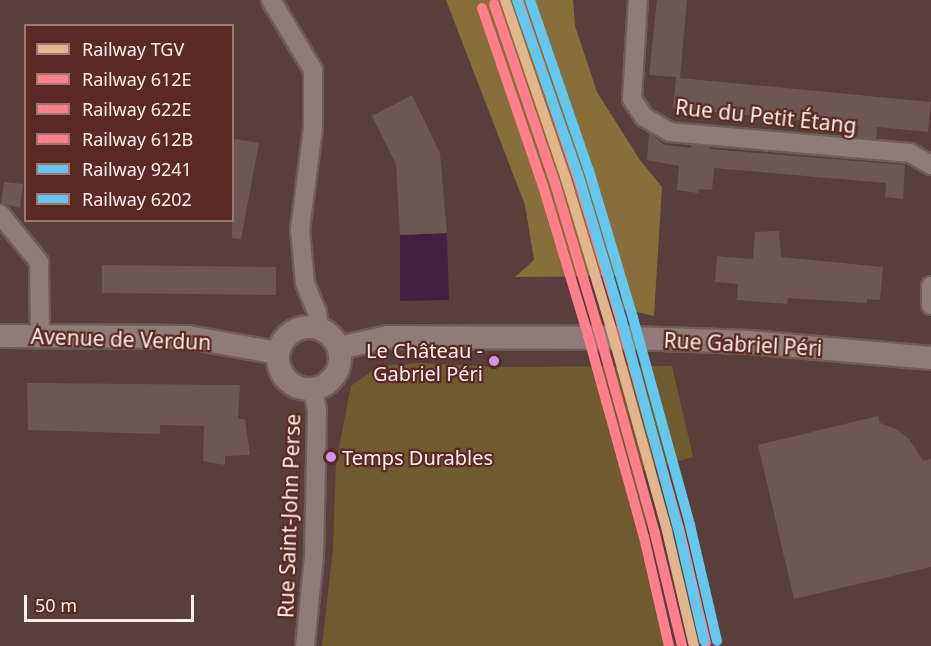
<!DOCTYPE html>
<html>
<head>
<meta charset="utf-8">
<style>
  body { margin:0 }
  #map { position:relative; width:931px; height:646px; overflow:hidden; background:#593e3c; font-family:"Noto Sans",sans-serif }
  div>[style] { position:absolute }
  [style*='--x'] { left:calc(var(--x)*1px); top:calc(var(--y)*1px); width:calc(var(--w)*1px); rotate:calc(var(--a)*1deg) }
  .green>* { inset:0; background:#705b30 }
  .forest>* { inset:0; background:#886e3b }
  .water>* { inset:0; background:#451f42 }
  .building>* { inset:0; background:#6e5654 }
  .roads { filter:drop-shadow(2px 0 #6f5b59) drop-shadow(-2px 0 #6f5b59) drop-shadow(0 2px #6f5b59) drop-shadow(0 -2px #6f5b59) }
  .minor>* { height:18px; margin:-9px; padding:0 9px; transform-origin:9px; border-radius:9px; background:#917b78 }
  .tertiary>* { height:22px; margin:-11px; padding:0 11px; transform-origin:11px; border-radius:11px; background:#917b78 }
  .tertiary>.ring { margin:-11px; padding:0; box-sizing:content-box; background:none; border:22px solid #917b78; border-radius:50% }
  .rail-1>* { height:10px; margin:-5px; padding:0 5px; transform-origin:5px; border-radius:5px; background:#e3b58f }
  .rail-2>* { height:10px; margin:-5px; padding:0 5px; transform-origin:5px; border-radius:5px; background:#ff808b }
  .rail-3>* { height:10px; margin:-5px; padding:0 5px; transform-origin:5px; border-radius:5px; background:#ff808b }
  .rail-4>* { height:10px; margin:-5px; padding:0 5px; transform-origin:5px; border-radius:5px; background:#ff808b }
  .rail-5>* { height:10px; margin:-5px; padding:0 5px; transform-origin:5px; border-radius:5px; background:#66c7ec }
  .rail-6>* { height:10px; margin:-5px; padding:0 5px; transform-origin:5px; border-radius:5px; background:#66c7ec }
  .dots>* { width:16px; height:16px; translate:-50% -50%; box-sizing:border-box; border:3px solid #5a2924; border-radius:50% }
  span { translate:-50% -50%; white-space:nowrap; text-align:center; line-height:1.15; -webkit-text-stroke:4.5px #5a2924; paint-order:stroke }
  .bus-label { font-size:20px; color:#fceeec }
  .right { translate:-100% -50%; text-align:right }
  .left { translate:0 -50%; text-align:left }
  .street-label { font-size:21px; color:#fceeec }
  .legend { position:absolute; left:24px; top:24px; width:210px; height:198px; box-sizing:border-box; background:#5a2924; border:2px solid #9b7874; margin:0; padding:8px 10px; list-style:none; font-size:18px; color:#fceeec }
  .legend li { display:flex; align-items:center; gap:12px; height:30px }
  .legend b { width:30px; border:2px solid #9b7874 }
  .scale { position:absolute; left:24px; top:595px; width:170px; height:27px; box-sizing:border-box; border:3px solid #fceeec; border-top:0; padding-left:8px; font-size:18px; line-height:21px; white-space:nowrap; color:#fceeec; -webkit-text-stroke:4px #5a2924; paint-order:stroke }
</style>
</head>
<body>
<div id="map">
  <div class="green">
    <i style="clip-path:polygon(421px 363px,497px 367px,672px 366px,693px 457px,636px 473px,671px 646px,322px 646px,333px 549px,336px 462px,351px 386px,379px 366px)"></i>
  </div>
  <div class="forest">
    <i style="clip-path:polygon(446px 0,573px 0,575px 26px,597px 92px,640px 160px,662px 187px,654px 316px,623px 309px,618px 276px,515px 277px,534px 260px,525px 205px)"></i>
  </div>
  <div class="water">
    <i style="clip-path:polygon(447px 233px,449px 300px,400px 301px,400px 235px)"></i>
  </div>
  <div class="building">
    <i style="clip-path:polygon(657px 0,687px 0,680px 78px,931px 102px,928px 132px,877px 127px,876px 139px,857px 137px,859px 126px,673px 108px,676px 77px,649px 75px)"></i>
    <i style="clip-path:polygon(412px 95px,440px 153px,447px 233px,400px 235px,396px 164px,372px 116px)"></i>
    <i style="clip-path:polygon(649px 133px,665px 145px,691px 148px,691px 145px,710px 147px,709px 149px,905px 165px,903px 199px,885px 197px,886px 183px,714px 168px,712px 190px,699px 189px,698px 193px,677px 190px,679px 166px,647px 160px)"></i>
    <i style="clip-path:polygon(235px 139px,259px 143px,241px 239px,232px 238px,232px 155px)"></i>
    <i style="clip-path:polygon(4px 182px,23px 184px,20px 208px,1px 203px)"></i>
    <i style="clip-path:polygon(779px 231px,781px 257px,883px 267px,880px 300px,867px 299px,867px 303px,788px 298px,787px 304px,737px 300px,738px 284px,715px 282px,717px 256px,753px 259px,755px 232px)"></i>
    <i style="clip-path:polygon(102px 265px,276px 267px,276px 295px,102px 293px)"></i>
    <i style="clip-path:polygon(27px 383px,240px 385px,238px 419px,245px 419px,250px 455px,225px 456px,225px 465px,203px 461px,204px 426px,160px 425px,160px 434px,28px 430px)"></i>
    <i style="clip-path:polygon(878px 416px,880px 423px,896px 429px,909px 439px,923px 461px,931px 459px,931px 567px,794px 599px,758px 445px)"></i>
  </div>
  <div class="roads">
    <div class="minor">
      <i style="--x:271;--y:0;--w:82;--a:59"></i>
      <i style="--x:313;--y:70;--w:58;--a:90"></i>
      <i style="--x:313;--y:128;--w:103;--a:97.3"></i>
      <i style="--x:300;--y:230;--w:53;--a:84.6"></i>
      <i style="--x:305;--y:283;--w:31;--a:68"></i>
      <i style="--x:317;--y:312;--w:17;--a:83"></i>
      <i style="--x:638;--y:0;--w:99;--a:93.5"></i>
      <i style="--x:632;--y:99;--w:22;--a:56"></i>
      <i style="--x:644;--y:117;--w:30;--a:30"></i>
      <i style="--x:670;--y:132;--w:241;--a:5"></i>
      <i style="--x:910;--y:153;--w:24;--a:30"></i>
      <i style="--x:0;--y:214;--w:62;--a:50.9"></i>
      <i style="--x:39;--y:262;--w:74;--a:89.2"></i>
      <i style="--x:931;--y:286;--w:19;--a:90"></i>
      <i style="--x:305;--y:646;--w:90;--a:-84.3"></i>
      <i style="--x:314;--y:556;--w:145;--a:-88.8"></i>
      <i style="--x:317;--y:411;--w:22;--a:-100"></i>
    </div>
    <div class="tertiary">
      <i class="ring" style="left:278px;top:327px;width:40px;height:40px"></i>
      <i style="--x:0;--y:336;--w:188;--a:0.3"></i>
      <i style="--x:188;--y:337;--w:91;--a:10.1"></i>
      <i style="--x:339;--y:348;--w:50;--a:-12.7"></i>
      <i style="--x:388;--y:337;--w:244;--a:0.2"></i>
      <i style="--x:632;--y:338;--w:117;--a:2"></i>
      <i style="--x:749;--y:342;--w:183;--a:5"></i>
    </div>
  </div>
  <div class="rail-1">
    <i style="--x:505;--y:0;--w:189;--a:71.2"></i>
    <i style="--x:566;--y:179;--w:152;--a:73.2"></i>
    <i style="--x:610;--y:325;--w:214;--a:74.5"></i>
    <i style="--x:667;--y:531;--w:118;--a:76.8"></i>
  </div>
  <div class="rail-2">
    <i style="--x:494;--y:4;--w:189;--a:71.2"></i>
    <i style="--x:555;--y:183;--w:151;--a:73.5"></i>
    <i style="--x:598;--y:328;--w:214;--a:74.5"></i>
    <i style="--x:655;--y:534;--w:115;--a:76.4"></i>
  </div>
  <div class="rail-3">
    <i style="--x:518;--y:0;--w:185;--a:71.4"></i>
    <i style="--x:577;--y:175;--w:153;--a:73.3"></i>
    <i style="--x:621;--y:322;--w:214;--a:74.3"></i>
    <i style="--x:679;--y:528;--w:118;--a:76.8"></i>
  </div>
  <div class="rail-4">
    <i style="--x:482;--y:8;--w:188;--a:71.1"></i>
    <i style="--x:543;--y:186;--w:152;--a:73.2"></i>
    <i style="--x:587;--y:332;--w:213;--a:74.5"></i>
    <i style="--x:644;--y:537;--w:112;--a:77.1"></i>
  </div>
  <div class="rail-5">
    <i style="--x:517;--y:0;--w:184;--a:70.7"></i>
    <i style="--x:578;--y:174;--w:153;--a:73.3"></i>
    <i style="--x:622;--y:321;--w:214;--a:74.9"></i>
    <i style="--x:678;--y:528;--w:116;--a:77"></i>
  </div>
  <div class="rail-6">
    <i style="--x:530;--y:0;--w:181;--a:71"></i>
    <i style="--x:589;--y:171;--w:153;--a:73.3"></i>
    <i style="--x:633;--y:318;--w:215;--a:74.6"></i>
    <i style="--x:690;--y:525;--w:119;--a:76.9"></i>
  </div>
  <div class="dots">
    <i style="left:494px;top:361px;background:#d193ec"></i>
    <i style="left:331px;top:457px;background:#d193ec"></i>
  </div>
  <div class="bus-label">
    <span class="right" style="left:483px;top:362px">Le Château -<br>Gabriel Péri</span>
    <span class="left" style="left:342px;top:457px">Temps Durables</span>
  </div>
  <div class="street-label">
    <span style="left:766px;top:116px;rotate:6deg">Rue du Petit Étang</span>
    <span style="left:121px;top:339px;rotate:2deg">Avenue de Verdun</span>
    <span style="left:743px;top:344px;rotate:3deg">Rue Gabriel Péri</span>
    <span style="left:289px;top:516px;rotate:-88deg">Rue Saint-John Perse</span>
  </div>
  <ul class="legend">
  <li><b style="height:8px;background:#e3b58f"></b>Railway TGV</li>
  <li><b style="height:8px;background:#ff808b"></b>Railway 612E</li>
  <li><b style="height:8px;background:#ff808b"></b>Railway 622E</li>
  <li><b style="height:8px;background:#ff808b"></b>Railway 612B</li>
  <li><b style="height:8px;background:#66c7ec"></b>Railway 9241</li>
  <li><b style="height:8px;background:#66c7ec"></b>Railway 6202</li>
  </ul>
  <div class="scale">50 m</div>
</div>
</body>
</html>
